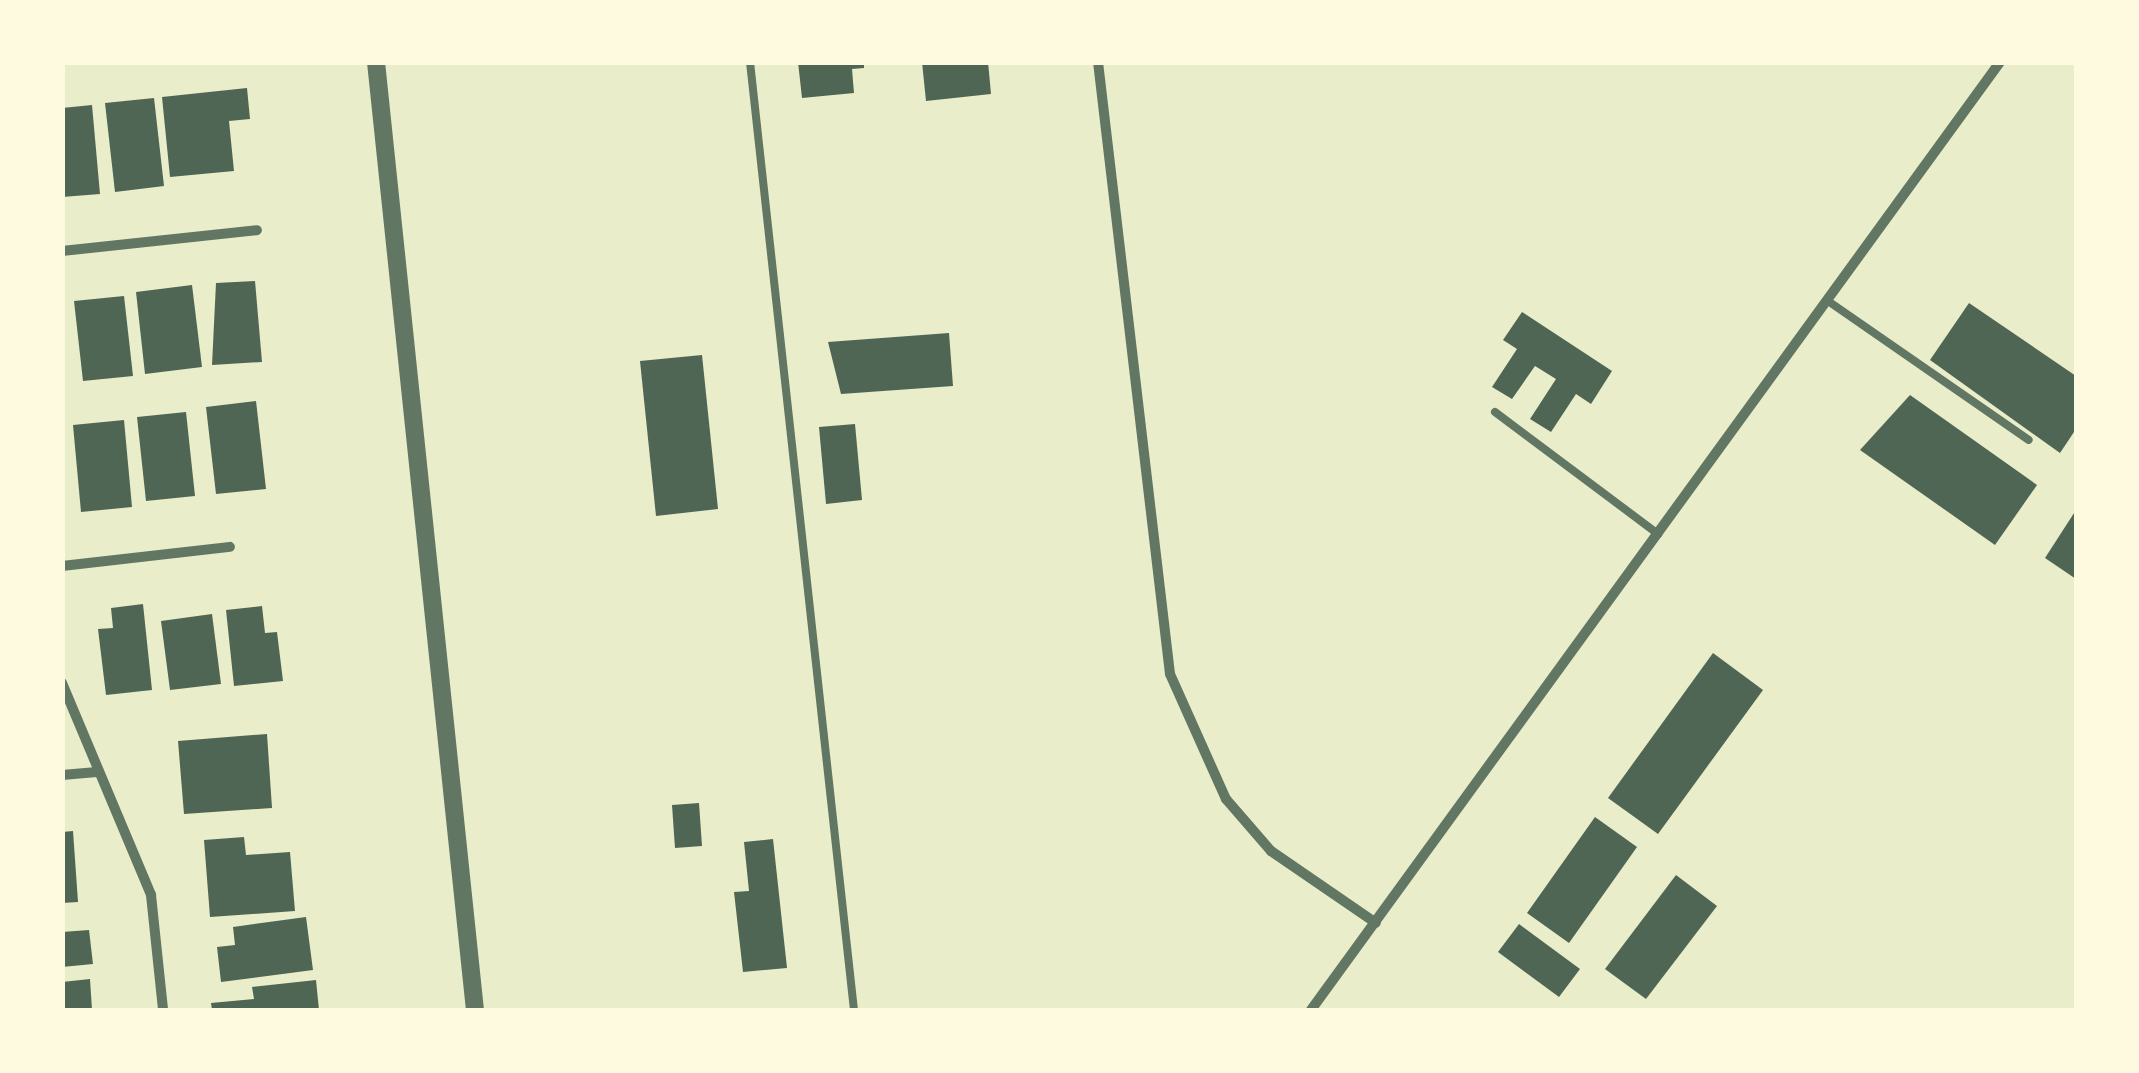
<!DOCTYPE html>
<html>
<head>
<meta charset="utf-8">
<style>
  body { margin:0 }
  #map { position:relative; width:2139px; height:1073px; overflow:hidden; background:#e9edc9; font-family:Roboto,sans-serif }
  div>[style] { position:absolute }
  [style*='--x'] { left:calc(var(--x)*1px); top:calc(var(--y)*1px); width:calc(var(--w)*1px); rotate:calc(var(--a)*1deg) }
  .building>* { inset:0; background:#4f6655 }
  .service>* { height:8px; margin:-4px; padding:0 4px; transform-origin:4px; border-radius:4px; background:#617663 }
  .minor>* { height:10px; margin:-5px; padding:0 5px; transform-origin:5px; border-radius:5px; background:#617663 }
  .tertiary>* { height:18px; margin:-9px; padding:0 9px; transform-origin:9px; border-radius:9px; background:#617663 }
  span { translate:-50% -50%; white-space:nowrap; text-align:center; line-height:1.15; -webkit-text-stroke:10px #fefae0; paint-order:stroke }
  .frame { position:absolute; inset:0; border:65px solid #fefae0; pointer-events:none }
</style>
</head>
<body>
<div id="map">
  <div class="building">
    <i style="clip-path:polygon(798px 62px,864px 62px,864px 68px,852px 69px,854px 93px,802px 98px)"></i>
    <i style="clip-path:polygon(922px 62px,988px 62px,991px 94px,926px 101px)"></i>
    <i style="clip-path:polygon(247px 88px,250px 119px,229px 121px,234px 171px,170px 177px,162px 97px)"></i>
    <i style="clip-path:polygon(154px 98px,164px 186px,115px 192px,105px 103px)"></i>
    <i style="clip-path:polygon(92px 105px,100px 194px,62px 197px,62px 108px)"></i>
    <i style="clip-path:polygon(255px 281px,262px 362px,212px 365px,216px 283px)"></i>
    <i style="clip-path:polygon(192px 285px,202px 367px,145px 374px,136px 292px)"></i>
    <i style="clip-path:polygon(124px 296px,133px 376px,83px 381px,74px 301px)"></i>
    <i style="clip-path:polygon(1969px 303px,2076px 376px,2076px 429px,2060px 453px,1930px 360px)"></i>
    <i style="clip-path:polygon(1522px 312px,1612px 371px,1591px 404px,1576px 394px,1551px 432px,1530px 419px,1556px 379px,1535px 366px,1512px 399px,1492px 387px,1517px 349px,1503px 340px)"></i>
    <i style="clip-path:polygon(949px 333px,953px 386px,841px 394px,828px 342px)"></i>
    <i style="clip-path:polygon(702px 355px,718px 509px,656px 516px,640px 361px)"></i>
    <i style="clip-path:polygon(1910px 395px,2037px 485px,1995px 545px,1860px 450px)"></i>
    <i style="clip-path:polygon(256px 401px,266px 489px,216px 494px,206px 407px)"></i>
    <i style="clip-path:polygon(186px 412px,195px 496px,146px 501px,137px 417px)"></i>
    <i style="clip-path:polygon(124px 420px,132px 507px,81px 512px,73px 425px)"></i>
    <i style="clip-path:polygon(855px 424px,862px 500px,826px 504px,819px 427px)"></i>
    <i style="clip-path:polygon(2076px 510px,2076px 579px,2045px 558px)"></i>
    <i style="clip-path:polygon(143px 604px,152px 690px,106px 695px,98px 629px,113px 628px,111px 608px)"></i>
    <i style="clip-path:polygon(262px 606px,265px 633px,277px 632px,283px 681px,234px 686px,226px 610px)"></i>
    <i style="clip-path:polygon(212px 614px,221px 684px,170px 690px,161px 621px)"></i>
    <i style="clip-path:polygon(1713px 653px,1763px 690px,1658px 834px,1608px 798px)"></i>
    <i style="clip-path:polygon(267px 734px,272px 808px,184px 814px,178px 741px)"></i>
    <i style="clip-path:polygon(699px 803px,702px 846px,675px 848px,672px 805px)"></i>
    <i style="clip-path:polygon(1595px 817px,1637px 847px,1569px 943px,1527px 913px)"></i>
    <i style="clip-path:polygon(73px 831px,78px 902px,62px 903px,62px 832px)"></i>
    <i style="clip-path:polygon(244px 837px,246px 855px,290px 852px,295px 911px,210px 917px,204px 840px)"></i>
    <i style="clip-path:polygon(773px 839px,787px 968px,743px 972px,734px 892px,749px 891px,744px 842px)"></i>
    <i style="clip-path:polygon(1676px 875px,1717px 906px,1646px 999px,1605px 969px)"></i>
    <i style="clip-path:polygon(306px 917px,313px 970px,221px 982px,217px 947px,235px 945px,233px 927px)"></i>
    <i style="clip-path:polygon(1519px 924px,1580px 969px,1559px 997px,1498px 952px)"></i>
    <i style="clip-path:polygon(89px 930px,93px 964px,62px 967px,62px 932px)"></i>
    <i style="clip-path:polygon(90px 979px,92px 1010px,62px 1010px,62px 982px)"></i>
    <i style="clip-path:polygon(316px 980px,319px 1010px,212px 1010px,211px 1003px,254px 999px,252px 987px)"></i>
  </div>
  <div class="service">
    <i style="--x:750;--y:62;--w:954;--a:83.74"></i>
    <i style="--x:1828;--y:301;--w:244;--a:34.7"></i>
    <i style="--x:1495;--y:412;--w:204;--a:36.8"></i>
  </div>
  <div class="minor">
    <i style="--x:1098;--y:62;--w:616;--a:83.29"></i>
    <i style="--x:1170;--y:674;--w:137;--a:65.9"></i>
    <i style="--x:1226;--y:799;--w:69;--a:49.1"></i>
    <i style="--x:1271;--y:851;--w:127;--a:34.4"></i>
    <i style="--x:62;--y:251;--w:196;--a:-6.1"></i>
    <i style="--x:62;--y:566;--w:169;--a:-6.5"></i>
    <i style="--x:62;--y:683;--w:230;--a:67.2"></i>
    <i style="--x:151;--y:895;--w:116;--a:84"></i>
    <i style="--x:62;--y:775;--w:35;--a:-5"></i>
    <i style="--x:1311;--y:1010;--w:1172;--a:-53.99"></i>
  </div>
  <div class="tertiary">
    <i style="--x:376;--y:62;--w:953;--a:84.04"></i>
  </div>
  <div class="frame"></div>
</div>
</body>
</html>
